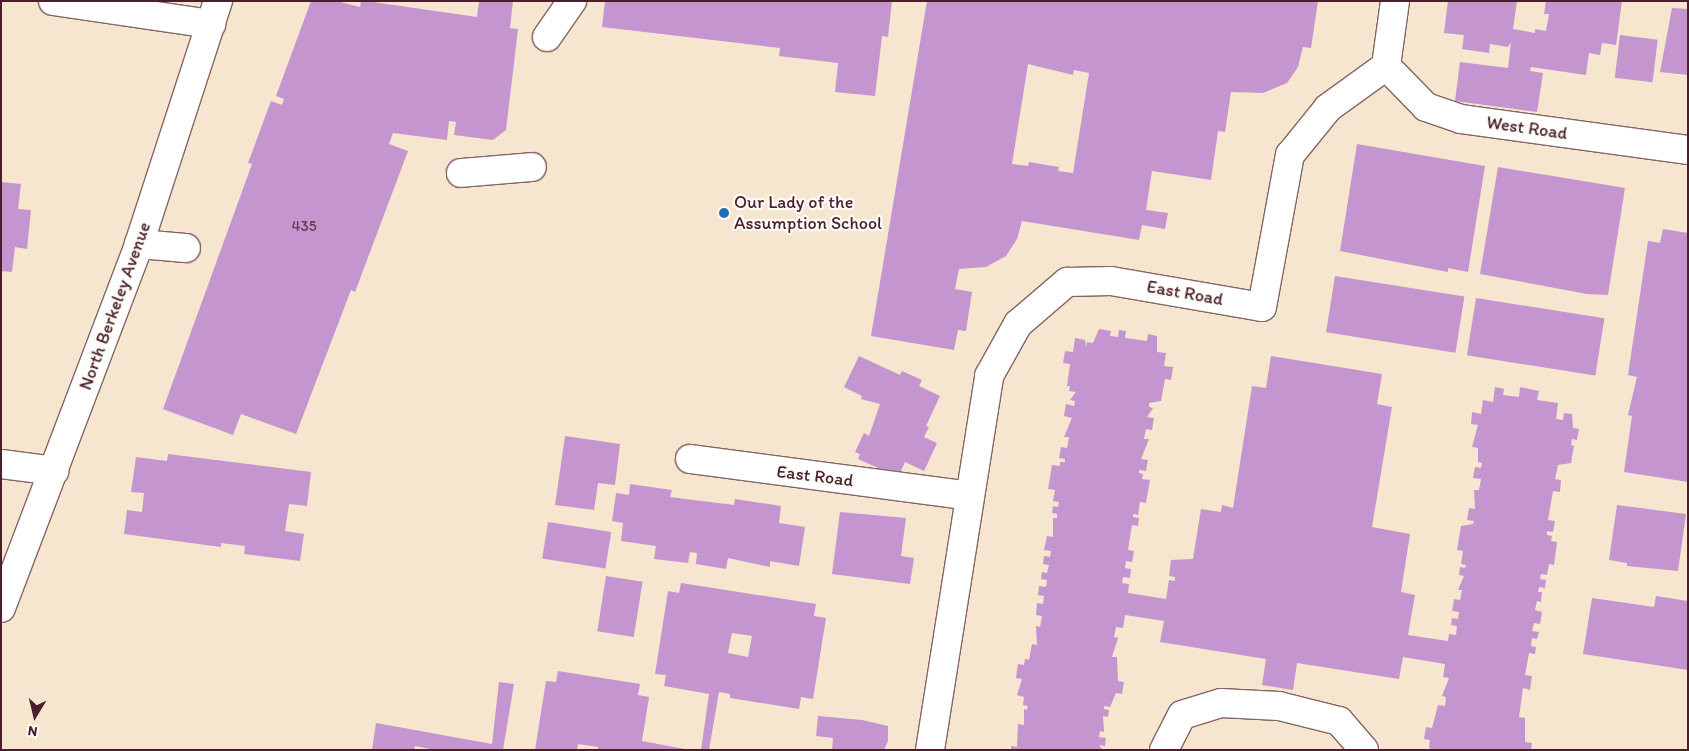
<!DOCTYPE html>
<html>
<head>
<meta charset="utf-8">
<style>
	body { margin:0 }
	#map { position:relative; width:1689px; height:751px; overflow:hidden; background:#f6e6cf; font-family:Itim,sans-serif }
	div>[style] { position:absolute }
	[style*='--x'] { left:calc(var(--x)*1px); top:calc(var(--y)*1px); width:calc(var(--w)*1px); rotate:calc(var(--a)*1deg) }
	.building>* { inset:0; background:#c495ce; transform-origin:0 0 }
	.roads { filter:drop-shadow(1px 0 #866564) drop-shadow(-1px 0 #866564) drop-shadow(0 1px #866564) drop-shadow(0 -1px #866564) }
	.minor>* { height:28px; margin:-14px; padding:0 14px; transform-origin:14px; border-radius:14px; background:#fff }
	.dots>* { width:14px; height:14px; translate:-50% -50%; box-sizing:border-box; border:2px solid #fdfcf7; border-radius:50% }
	span { translate:-50% -50%; white-space:nowrap; text-align:center; line-height:1.15; -webkit-text-stroke:4.5px #fdfcf7; paint-order:stroke }
	.number-label { font-size:15px; color:#683c54 }
	.number-label span { -webkit-text-stroke-width:0 }
	.street-label { font-size:18px; color:#4a1f2b }
	.poi-label { font-size:18px; color:#4a1f2b }
	.left { translate:0 -50%; text-align:left }
	.frame { position:absolute; inset:0; border:2px solid #4a1f2b; pointer-events:none }
	.north { position:absolute; left:10px; top:691px; width:50px; height:50px; -webkit-text-stroke:4px #fdfcf7; paint-order:stroke; rotate:189deg; font-size:14px; font-weight:700; line-height:20px; text-align:center; color:#4a1f2b }
	.north::after { content:''; display:block; margin:auto; width:18px; height:22px; background:#4a1f2b; clip-path:polygon(50% 0,100% 100%,50% 72%,0 100%) }
</style>
</head>
<body>
<div id="map">
	<div class="building">
		<i style="clip-path:polygon(311px 1px,337px 1px,360px 7px,361px 1px,366px 1px,477px 17px,479px 1px,513px 1px,510px 28px,518px 29px,506px 130px,493px 140px,454px 135px,456px 122px,449px 121px,447px 140px,393px 133px,389px 144px,408px 151px,355px 292px,351px 290px,296px 434px,241px 414px,233px 435px,163px 409px,252px 164px,248px 163px,271px 101px,282px 105px,284px 99px,276px 96px)"></i>
		<i style="clip-path:polygon(605px 1px,892px 1px,888px 37px,882px 36px,875px 96px,835px 92px,838px 63px,779px 56px,780px 48px,602px 27px)"></i>
		<i style="clip-path:polygon(evenodd,927px 1px,1318px 1px,1311px 48px,1303px 47px,1298px 67px,1287px 83px,1263px 93px,1231px 92px,1225px 132px,1218px 131px,1211px 180px,1152px 171px,1146px 210px,1168px 213px,1165px 229px,1142px 225px,1139px 240px,1022px 221px,1017px 239px,1006px 256px,986px 267px,959px 269px,955px 289px,972px 292px,966px 331px,958px 330px,954px 350px,871px 336px,927px 1px,1028px 64px,1073px 75px,1074px 70px,1089px 73px,1073px 173px,1058px 171px,1059px 167px,1029px 162px,1028px 166px,1012px 164px,1028px 64px)"></i>
		<i style="clip-path:polygon(1448px 1px,1517px 1px,1513px 29px,1535px 33px,1535px 29px,1546px 31px,1549px 14px,1544px 14px,1546px 1px,1622px 1px,1616px 45px,1602px 43px,1600px 55px,1589px 53px,1586px 75px,1531px 67px,1530px 71px,1543px 73px,1537px 112px,1455px 101px,1460px 62px,1508px 68px,1511px 42px,1508px 47px,1490px 44px,1489px 53px,1462px 49px,1464px 35px,1444px 33px)"></i>
		<i style="clip-path:polygon(1672px 8px,1688px 9px,1688px 75px,1660px 72px)"></i>
		<i style="left:1620px;top:35px;width:38px;height:43px;rotate:7deg"></i>
		<i style="clip-path:polygon(1357px 144px,1485px 166px,1468px 272px,1448px 268px,1448px 272px,1340px 251px)"></i>
		<i style="clip-path:polygon(1498px 167px,1625px 188px,1608px 295px,1587px 294px,1480px 274px)"></i>
		<i style="clip-path:polygon(1px 182px,21px 184px,18px 209px,31px 210px,27px 249px,15px 247px,12px 272px,1px 271px)"></i>
		<i style="clip-path:polygon(1663px 229px,1688px 233px,1688px 482px,1624px 472px,1632px 416px,1628px 415px,1637px 377px,1628px 375px,1648px 241px,1660px 243px)"></i>
		<i style="left:1335px;top:276px;width:131px;height:57px;rotate:9deg"></i>
		<i style="left:1476px;top:298px;width:130px;height:58px;rotate:9deg"></i>
		<i style="clip-path:polygon(1099px 329px,1111px 331px,1110px 336px,1118px 337px,1119px 330px,1126px 331px,1125px 338px,1147px 341px,1148px 334px,1157px 336px,1157px 352px,1166px 353px,1164px 366px,1173px 367px,1171px 380px,1165px 379px,1161px 401px,1149px 403px,1149px 407px,1153px 408px,1147px 417px,1154px 418px,1152px 430px,1146px 429px,1144px 439px,1149px 439px,1141px 459px,1148px 460px,1146px 471px,1139px 470px,1139px 473px,1143px 474px,1142px 479px,1150px 480px,1146px 503px,1140px 502px,1138px 515px,1133px 514px,1133px 517px,1139px 518px,1138px 526px,1132px 525px,1128px 550px,1134px 551px,1132px 562px,1126px 561px,1125px 568px,1131px 569px,1130px 578px,1123px 577px,1122px 583px,1129px 584px,1128px 593px,1166px 599px,1169px 580px,1175px 581px,1175px 577px,1169px 576px,1171px 560px,1193px 559px,1201px 509px,1221px 512px,1222px 505px,1233px 508px,1252px 386px,1266px 388px,1271px 356px,1382px 374px,1377px 404px,1392px 407px,1372px 527px,1410px 534px,1401px 592px,1415px 595px,1408px 635px,1448px 641px,1449px 634px,1456px 635px,1457px 626px,1451px 625px,1452px 618px,1458px 619px,1459px 612px,1452px 611px,1454px 599px,1460px 600px,1462px 590px,1458px 590px,1464px 576px,1459px 575px,1460px 567px,1465px 568px,1466px 565px,1461px 564px,1463px 551px,1457px 550px,1461px 526px,1473px 524px,1474px 521px,1467px 520px,1469px 508px,1475px 509px,1474px 490px,1479px 490px,1481px 479px,1473px 478px,1475px 467px,1481px 468px,1482px 463px,1478px 462px,1478px 448px,1472px 447px,1478px 425px,1471px 424px,1472px 412px,1481px 414px,1483px 400px,1493px 402px,1495px 387px,1504px 389px,1503px 395px,1519px 397px,1520px 387px,1539px 391px,1537px 400px,1558px 403px,1556px 419px,1563px 420px,1564px 413px,1572px 414px,1573px 428px,1579px 429px,1577px 440px,1572px 439px,1571px 445px,1574px 446px,1571px 463px,1558px 465px,1555px 479px,1561px 480px,1560px 492px,1553px 491px,1548px 520px,1555px 521px,1553px 532px,1547px 531px,1547px 535px,1552px 536px,1551px 541px,1557px 542px,1554px 565px,1549px 564px,1547px 575px,1541px 574px,1540px 579px,1546px 580px,1545px 588px,1539px 587px,1538px 592px,1542px 592px,1541px 602px,1537px 601px,1535px 610px,1542px 612px,1540px 624px,1534px 623px,1532px 631px,1539px 632px,1537px 639px,1532px 638px,1531px 646px,1536px 647px,1535px 654px,1529px 653px,1525px 675px,1532px 676px,1530px 690px,1523px 688px,1519px 717px,1525px 718px,1525px 742px,1532px 743px,1531px 750px,1432px 750px,1429px 747px,1430px 740px,1424px 739px,1426px 727px,1432px 728px,1438px 705px,1445px 706px,1446px 697px,1442px 696px,1449px 678px,1443px 677px,1445px 664px,1403px 657px,1399px 679px,1297px 663px,1293px 690px,1262px 685px,1266px 659px,1160px 642px,1164px 621px,1125px 615px,1123px 628px,1116px 627px,1114px 637px,1118px 638px,1112px 657px,1117px 657px,1118px 681px,1124px 682px,1122px 694px,1116px 693px,1110px 707px,1104px 706px,1104px 709px,1109px 710px,1108px 717px,1103px 716px,1104px 732px,1100px 731px,1099px 737px,1106px 738px,1105px 746px,1099px 745px,1103px 750px,1011px 750px,1011px 746px,1017px 747px,1018px 724px,1024px 725px,1024px 709px,1027px 710px,1028px 706px,1023px 705px,1024px 697px,1017px 695px,1022px 679px,1016px 678px,1018px 664px,1024px 665px,1025px 659px,1029px 660px,1032px 644px,1037px 645px,1036px 626px,1040px 627px,1042px 616px,1036px 615px,1037px 603px,1043px 604px,1044px 596px,1038px 595px,1039px 586px,1046px 587px,1047px 580px,1041px 579px,1042px 572px,1047px 573px,1049px 565px,1043px 564px,1044px 556px,1050px 557px,1051px 551px,1044px 550px,1047px 536px,1053px 537px,1053px 518px,1057px 518px,1057px 514px,1052px 513px,1053px 506px,1058px 507px,1059px 502px,1053px 501px,1055px 490px,1048px 489px,1052px 465px,1060px 466px,1060px 462px,1065px 462px,1065px 459px,1059px 458px,1061px 447px,1067px 448px,1069px 437px,1064px 437px,1072px 418px,1064px 416px,1066px 404px,1074px 406px,1075px 401px,1070px 400px,1076px 392px,1069px 391px,1070px 386px,1067px 386px,1070px 364px,1063px 363px,1065px 351px,1073px 352px,1075px 338px,1085px 340px,1086px 347px,1087px 342px,1093px 343px)"></i>
		<i style="clip-path:polygon(859px 356px,900px 375px,902px 371px,922px 380px,919px 386px,940px 396px,926px 426px,929px 427px,924px 437px,937px 443px,924px 471px,905px 462px,898px 477px,858px 459px,860px 454px,855px 452px,864px 433px,869px 436px,880px 404px,861px 399px,862px 396px,844px 387px)"></i>
		<i style="clip-path:polygon(565px 436px,620px 444px,615px 485px,598px 483px,594px 510px,555px 505px)"></i>
		<i style="clip-path:polygon(168px 454px,311px 472px,307px 506px,289px 504px,285px 531px,304px 534px,300px 561px,244px 554px,245px 546px,221px 543px,221px 547px,124px 534px,127px 510px,142px 512px,144px 493px,131px 492px,136px 457px,167px 461px)"></i>
		<i style="clip-path:polygon(630px 484px,672px 490px,670px 497px,734px 505px,735px 499px,781px 506px,779px 523px,805px 527px,799px 566px,770px 561px,770px 567px,728px 558px,726px 569px,696px 564px,697px 553px,690px 552px,688px 563px,654px 559px,656px 546px,621px 541px,623px 523px,612px 521px,616px 493px,629px 495px)"></i>
		<i style="clip-path:polygon(1617px 505px,1686px 514px,1678px 571px,1627px 566px,1627px 563px,1609px 560px)"></i>
		<i style="clip-path:polygon(840px 512px,906px 518px,901px 556px,914px 558px,910px 584px,832px 574px)"></i>
		<i style="left:548px;top:522px;width:64px;height:37px;rotate:9deg"></i>
		<i style="left:606px;top:576px;width:37px;height:56px;rotate:9deg"></i>
		<i style="clip-path:polygon(evenodd,681px 583px,816px 604px,814px 616px,826px 618px,813px 699px,801px 697px,799px 709px,730px 698px,730px 694px,719px 692px,709px 750px,701px 750px,709px 694px,664px 686px,666px 675px,655px 674px,668px 591px,679px 593px,681px 583px,732px 633px,752px 636px,748px 657px,728px 653px,732px 633px)"></i>
		<i style="clip-path:polygon(1656px 596px,1688px 601px,1688px 670px,1583px 654px,1592px 598px,1654px 607px)"></i>
		<i style="clip-path:polygon(558px 671px,640px 684px,638px 695px,649px 697px,642px 741px,690px 750px,598px 750px,598px 747px,578px 744px,577px 750px,535px 750px,546px 681px,556px 682px)"></i>
		<i style="clip-path:polygon(499px 682px,514px 684px,503px 750px,435px 750px,415px 746px,414px 750px,372px 750px,376px 723px,492px 744px)"></i>
		<i style="clip-path:polygon(818px 716px,862px 720px,888px 726px,888px 741px,884px 750px,832px 750px,833px 738px,816px 736px)"></i>
	</div>
	<div class="roads">
		<div class="minor">
			<i style="--x:53;--y:1;--w:160;--a:8.3"></i>
			<i style="--x:547;--y:37;--w:44;--a:-55.2"></i>
			<i style="--x:1386;--y:66;--w:57;--a:45.7"></i>
			<i style="--x:1426;--y:107;--w:37;--a:19"></i>
			<i style="--x:1461;--y:119;--w:229;--a:7.8"></i>
			<i style="--x:1386;--y:66;--w:66;--a:-82.1"></i>
			<i style="--x:461;--y:173;--w:71;--a:-4.8"></i>
			<i style="--x:139;--y:244;--w:47;--a:4.9"></i>
			<i style="--x:690;--y:459;--w:282;--a:7.5"></i>
			<i style="--x:1;--y:464;--w:54;--a:7.4"></i>
			<i style="--x:1;--y:608;--w:389;--a:-69.2"></i>
			<i style="--x:139;--y:244;--w:256;--a:-72"></i>
			<i style="--x:930;--y:750;--w:379;--a:-81"></i>
			<i style="--x:989;--y:376;--w:60;--a:-60.9"></i>
			<i style="--x:1018;--y:324;--w:65;--a:-40.6"></i>
			<i style="--x:1067;--y:282;--w:44;--a:-1.3"></i>
			<i style="--x:1111;--y:281;--w:153;--a:9.8"></i>
			<i style="--x:1262;--y:307;--w:155;--a:-79.6"></i>
			<i style="--x:1290;--y:155;--w:60;--a:-51"></i>
			<i style="--x:1328;--y:108;--w:72;--a:-35.9"></i>
			<i style="--x:1164;--y:750;--w:39;--a:-63"></i>
			<i style="--x:1182;--y:715;--w:41;--a:-17.1"></i>
			<i style="--x:1221;--y:703;--w:58;--a:3"></i>
			<i style="--x:1279;--y:706;--w:62;--a:14"></i>
			<i style="--x:1339;--y:721;--w:38;--a:49"></i>
		</div>
	</div>
	<div class="dots">
		<i style="left:724px;top:213px;background:#1f6fb2"></i>
	</div>
	<div class="number-label">
		<span style="left:304px;top:227px">435</span>
	</div>
	<div class="street-label">
		<span style="left:1527px;top:128px;rotate:8deg">West Road</span>
		<span style="left:1185px;top:293px;rotate:10deg">East Road</span>
		<span style="left:115px;top:306px;rotate:-70deg">North Berkeley Avenue</span>
		<span style="left:815px;top:476px;rotate:7deg">East Road</span>
	</div>
	<div class="poi-label">
		<span class="left" style="left:734px;top:213px">Our Lady of the<br>Assumption School</span>
	</div>
	<div class="frame"></div>
	<div class="north">N</div>
</div>
</body>
</html>
